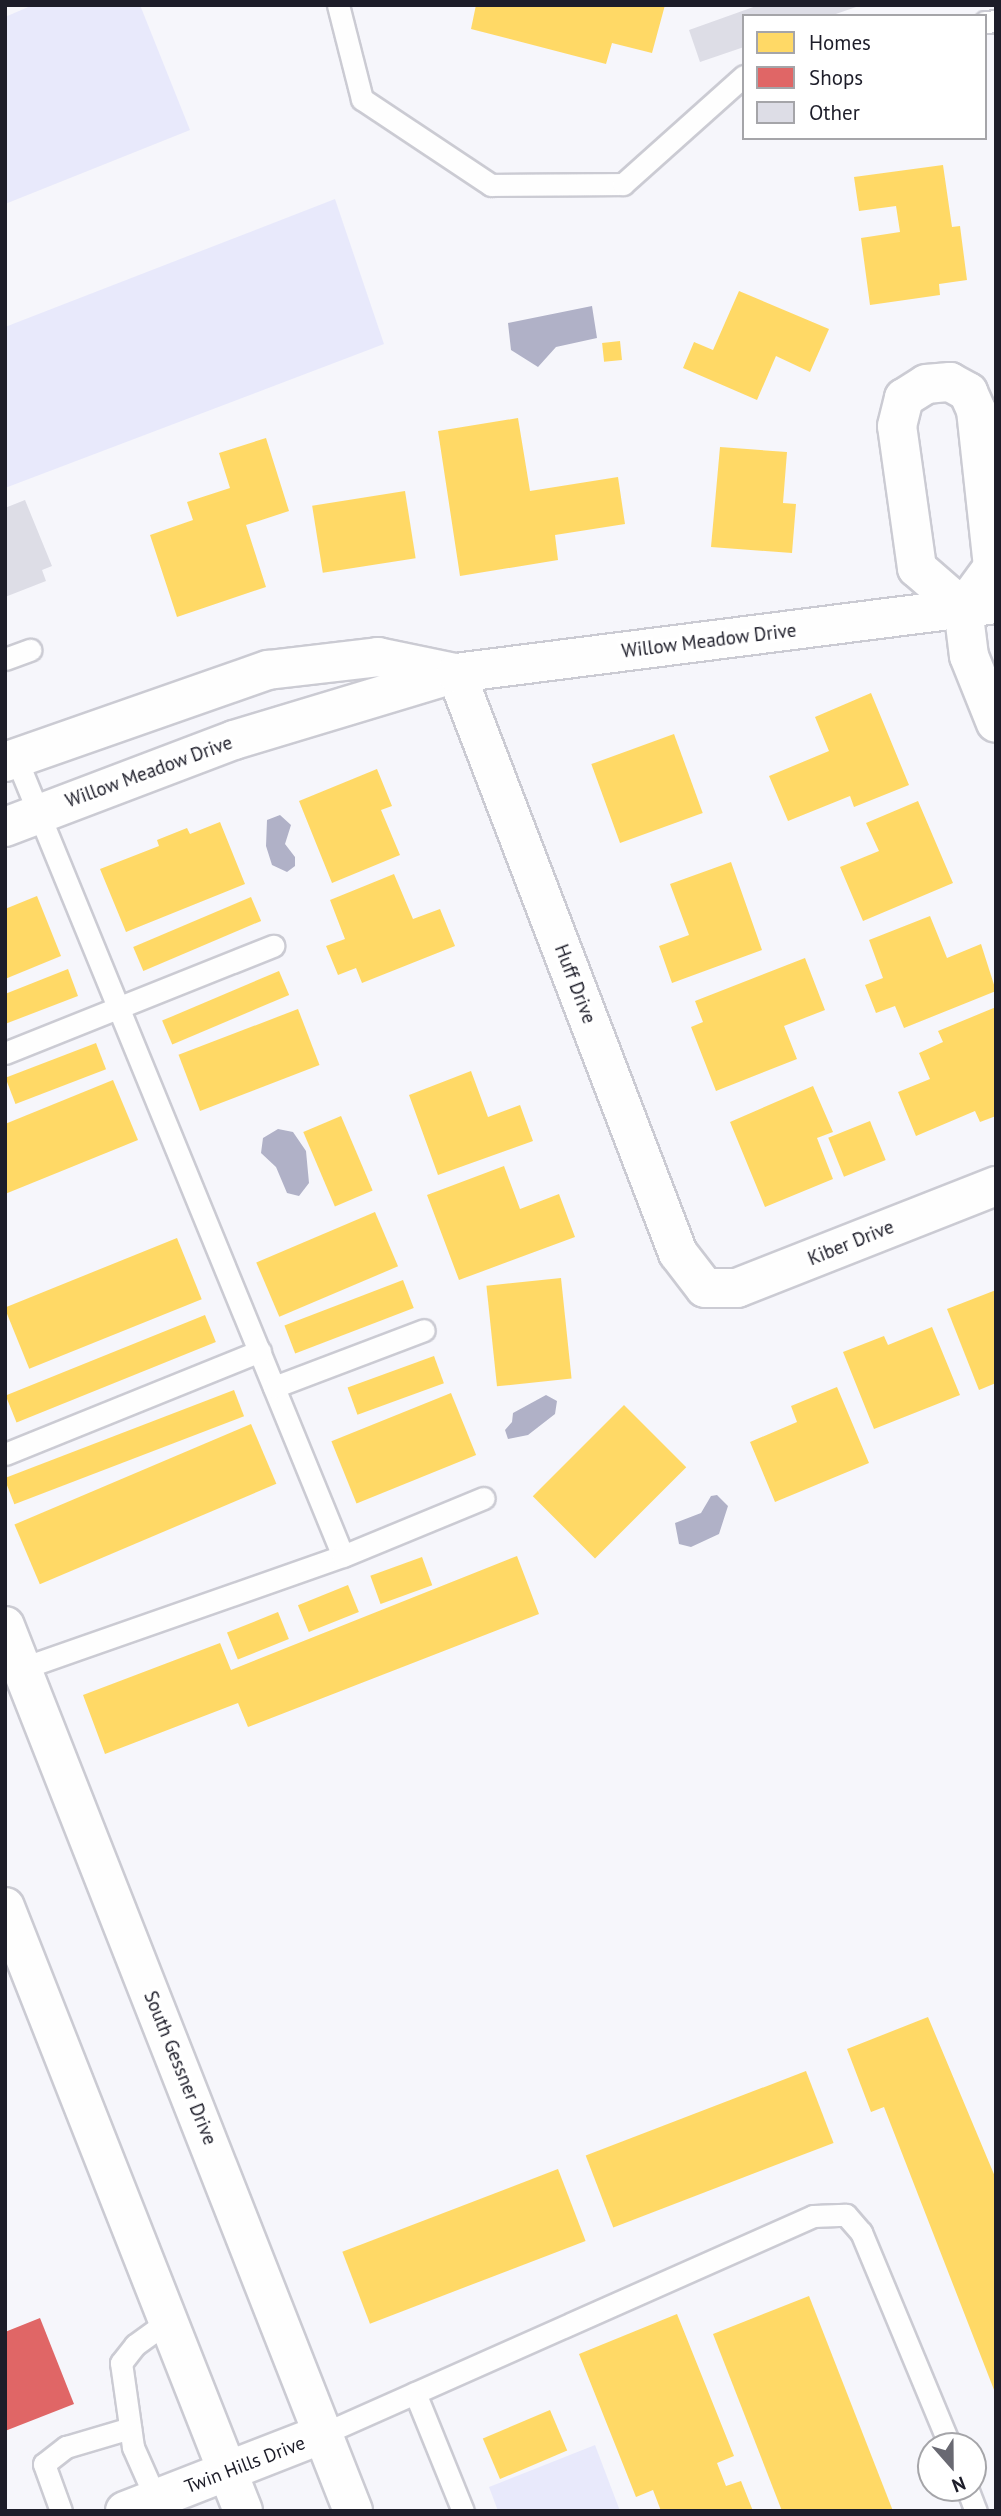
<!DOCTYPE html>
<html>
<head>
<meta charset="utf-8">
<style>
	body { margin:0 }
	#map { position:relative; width:1001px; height:2516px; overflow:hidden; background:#f6f6fb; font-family:"PT Sans",sans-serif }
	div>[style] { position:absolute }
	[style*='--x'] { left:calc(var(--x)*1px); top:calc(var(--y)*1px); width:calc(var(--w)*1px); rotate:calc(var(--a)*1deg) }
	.green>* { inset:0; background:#e8e9fb }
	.water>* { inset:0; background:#b0b1c7 }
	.homes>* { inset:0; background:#ffd966; transform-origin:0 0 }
	.shops>* { inset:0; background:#e06666 }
	.building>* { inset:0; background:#dddde6 }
	.roads { filter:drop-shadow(2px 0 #cbcbd3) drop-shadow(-2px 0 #cbcbd3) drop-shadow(0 2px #cbcbd3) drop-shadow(0 -2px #cbcbd3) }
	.service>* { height:21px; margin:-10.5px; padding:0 10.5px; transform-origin:10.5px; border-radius:10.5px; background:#fefefe }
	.minor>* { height:38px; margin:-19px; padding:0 19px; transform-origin:19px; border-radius:19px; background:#fefefe }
	.tertiary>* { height:38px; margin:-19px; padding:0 19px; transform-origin:19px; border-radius:19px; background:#fefefe }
	.secondary>* { height:38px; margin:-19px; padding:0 19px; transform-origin:19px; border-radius:19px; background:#fefefe }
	span { translate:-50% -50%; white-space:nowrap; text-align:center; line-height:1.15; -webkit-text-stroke:7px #fff; paint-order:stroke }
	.street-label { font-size:19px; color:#1d1d29 }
	.frame { position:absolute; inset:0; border:7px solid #1d1d29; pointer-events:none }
	.legend { position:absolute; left:742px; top:14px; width:245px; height:126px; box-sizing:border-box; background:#fff; border:2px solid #a5a5a9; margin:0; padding:9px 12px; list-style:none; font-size:21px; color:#1d1d29 }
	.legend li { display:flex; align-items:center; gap:14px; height:35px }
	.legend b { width:35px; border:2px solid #a5a5a9 }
	.north { position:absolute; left:917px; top:2432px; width:70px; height:70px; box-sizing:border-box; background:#fff; border:2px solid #a5a5a9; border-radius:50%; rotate:159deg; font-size:19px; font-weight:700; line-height:28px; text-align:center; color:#1d1d29 }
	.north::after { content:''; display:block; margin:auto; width:24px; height:32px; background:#696972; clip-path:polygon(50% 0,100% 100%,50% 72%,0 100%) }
</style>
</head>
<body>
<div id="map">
	<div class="green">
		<i style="clip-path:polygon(33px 5px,140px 5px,190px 130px,5px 204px,5px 17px)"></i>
		<i style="clip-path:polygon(335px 199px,384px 344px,5px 488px,5px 327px)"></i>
		<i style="clip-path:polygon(595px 2445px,620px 2511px,498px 2511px,489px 2487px)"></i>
	</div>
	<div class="water">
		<i style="clip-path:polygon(592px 306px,597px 338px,556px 347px,538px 367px,511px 350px,508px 323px)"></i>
		<i style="clip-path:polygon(280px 815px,291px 825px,285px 844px,295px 857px,295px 866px,287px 872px,272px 865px,266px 846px,267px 820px)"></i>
		<i style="clip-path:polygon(278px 1129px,293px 1132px,306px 1151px,309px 1183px,299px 1196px,287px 1193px,276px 1167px,261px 1153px,263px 1138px)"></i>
		<i style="clip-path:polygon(546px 1395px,557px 1401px,555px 1414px,528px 1435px,508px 1439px,505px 1430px,512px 1422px,513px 1413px)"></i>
		<i style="clip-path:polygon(717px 1495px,728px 1506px,719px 1534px,691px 1547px,679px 1544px,675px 1523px,701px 1513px,711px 1496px)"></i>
	</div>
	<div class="homes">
		<i style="clip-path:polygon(476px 5px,665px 5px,652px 53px,612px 43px,606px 64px,471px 29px)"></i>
		<i style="clip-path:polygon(943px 165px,952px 227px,960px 226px,967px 280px,939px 284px,940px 295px,870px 305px,861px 238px,900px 232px,896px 206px,859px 211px,854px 177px)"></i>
		<i style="clip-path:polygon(739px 291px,829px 329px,810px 372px,776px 356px,757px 400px,683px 368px,694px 342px,713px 350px)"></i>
		<i style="left:620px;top:341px;width:19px;height:18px;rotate:84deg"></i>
		<i style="clip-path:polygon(518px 418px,530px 491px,618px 477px,625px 524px,555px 535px,558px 560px,460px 576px,438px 431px)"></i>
		<i style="clip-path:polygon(266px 438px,289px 511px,246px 525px,266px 587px,177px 617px,150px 535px,193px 520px,187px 502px,230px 488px,219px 453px)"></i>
		<i style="clip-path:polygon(720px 447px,787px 452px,783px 503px,796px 504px,792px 553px,711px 547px)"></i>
		<i style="left:405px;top:491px;width:68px;height:94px;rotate:81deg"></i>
		<i style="clip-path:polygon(871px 693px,909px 785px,854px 807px,850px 796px,788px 821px,769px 776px,829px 751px,815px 717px)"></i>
		<i style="left:674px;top:734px;width:84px;height:88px;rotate:70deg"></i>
		<i style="clip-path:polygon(377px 769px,392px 806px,381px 810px,400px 855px,332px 883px,299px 801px)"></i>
		<i style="clip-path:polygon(918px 801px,953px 883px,863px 921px,840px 867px,879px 851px,866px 823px)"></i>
		<i style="clip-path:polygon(220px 822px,245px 884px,126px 932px,100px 869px,159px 846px,157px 840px,187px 828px,190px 834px)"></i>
		<i style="clip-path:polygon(731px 862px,762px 950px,672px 983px,659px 946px,689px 935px,670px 884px)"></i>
		<i style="clip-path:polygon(394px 874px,413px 919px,440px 909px,455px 946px,362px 983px,356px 968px,338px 975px,326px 946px,345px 939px,330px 900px)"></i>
		<i style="clip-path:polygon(37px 896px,61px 956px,5px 979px,5px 909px)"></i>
		<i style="left:251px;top:897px;width:26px;height:128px;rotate:67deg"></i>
		<i style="clip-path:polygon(930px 916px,947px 958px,981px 944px,996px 991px,904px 1028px,895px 1006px,876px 1013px,865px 985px,883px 978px,869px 940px)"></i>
		<i style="clip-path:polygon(805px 958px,825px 1010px,784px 1026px,797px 1059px,716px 1091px,691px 1027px,703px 1022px,695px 1001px)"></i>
		<i style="clip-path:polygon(68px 969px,78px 996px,5px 1024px,5px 994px)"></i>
		<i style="left:279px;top:971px;width:26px;height:127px;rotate:67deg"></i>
		<i style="clip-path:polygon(996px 1007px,996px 1116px,980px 1122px,975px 1111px,916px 1136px,898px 1092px,930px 1079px,919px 1053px,943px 1042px,938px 1031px)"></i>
		<i style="left:298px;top:1009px;width:60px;height:128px;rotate:69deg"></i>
		<i style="left:96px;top:1043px;width:28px;height:97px;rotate:69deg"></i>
		<i style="clip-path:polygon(471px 1071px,488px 1117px,520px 1105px,533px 1141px,438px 1175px,409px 1095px)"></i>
		<i style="clip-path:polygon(113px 1080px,138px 1140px,5px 1194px,5px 1124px)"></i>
		<i style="clip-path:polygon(813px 1086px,833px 1132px,817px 1138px,833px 1179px,765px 1207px,730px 1122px)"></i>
		<i style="left:341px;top:1116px;width:81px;height:41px;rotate:67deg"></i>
		<i style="left:870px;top:1121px;width:42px;height:45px;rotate:68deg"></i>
		<i style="clip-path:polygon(504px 1166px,520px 1209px,559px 1194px,575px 1237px,459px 1280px,427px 1195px)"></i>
		<i style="left:375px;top:1212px;width:59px;height:129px;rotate:67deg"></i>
		<i style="left:177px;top:1238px;width:66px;height:186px;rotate:68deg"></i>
		<i style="left:561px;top:1278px;width:101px;height:75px;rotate:84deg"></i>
		<i style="left:403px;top:1280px;width:30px;height:127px;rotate:69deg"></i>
		<i style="clip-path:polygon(996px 1290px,996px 1383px,979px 1390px,947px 1309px)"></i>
		<i style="left:205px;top:1315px;width:29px;height:215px;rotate:68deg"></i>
		<i style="clip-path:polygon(932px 1327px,960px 1395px,874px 1429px,843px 1352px,884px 1336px,888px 1345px)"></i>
		<i style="left:434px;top:1356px;width:29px;height:92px;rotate:70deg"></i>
		<i style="clip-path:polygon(837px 1387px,869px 1463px,775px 1502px,750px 1442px,797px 1422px,791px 1406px)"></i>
		<i style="left:234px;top:1390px;width:28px;height:246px;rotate:69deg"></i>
		<i style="left:451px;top:1393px;width:67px;height:129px;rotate:68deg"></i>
		<i style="left:624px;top:1405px;width:88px;height:129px;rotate:45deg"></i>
		<i style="left:251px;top:1424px;width:65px;height:257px;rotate:67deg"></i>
		<i style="clip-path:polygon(517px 1556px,539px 1614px,248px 1727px,238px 1703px,105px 1754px,83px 1695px,220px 1643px,231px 1670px)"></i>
		<i style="left:422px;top:1557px;width:30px;height:55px;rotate:70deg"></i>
		<i style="left:348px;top:1585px;width:29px;height:54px;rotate:68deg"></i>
		<i style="left:278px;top:1612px;width:29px;height:55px;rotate:68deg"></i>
		<i style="clip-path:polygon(928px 2017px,996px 2179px,996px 2395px,884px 2107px,871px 2112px,847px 2049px)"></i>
		<i style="left:806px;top:2071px;width:77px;height:236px;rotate:69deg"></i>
		<i style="left:558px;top:2169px;width:77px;height:231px;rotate:69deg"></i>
		<i style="clip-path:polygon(809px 2296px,893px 2511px,782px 2511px,713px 2334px)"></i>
		<i style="clip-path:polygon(677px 2314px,734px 2456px,717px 2463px,726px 2486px,741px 2481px,753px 2511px,661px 2511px,653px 2490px,636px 2497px,579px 2354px)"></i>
		<i style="left:550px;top:2410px;width:44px;height:73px;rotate:67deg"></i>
	</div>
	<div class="shops">
		<i style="clip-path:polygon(40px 2318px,74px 2404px,5px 2431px,5px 2332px)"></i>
	</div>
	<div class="building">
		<i style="clip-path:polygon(759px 5px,859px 5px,859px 6px,830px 16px,744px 16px,744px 47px,700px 62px,689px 30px)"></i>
		<i style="clip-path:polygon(25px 500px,52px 566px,42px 570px,46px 581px,5px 597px,5px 508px)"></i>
	</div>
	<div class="roads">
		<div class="service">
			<i style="--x:338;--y:5;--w:97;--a:75.7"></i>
			<i style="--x:362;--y:99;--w:155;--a:33.7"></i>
			<i style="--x:491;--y:185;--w:132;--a:-0.4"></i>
			<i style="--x:623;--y:184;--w:162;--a:-41.8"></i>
			<i style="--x:985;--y:22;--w:11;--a:-5"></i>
			<i style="--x:5;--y:659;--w:27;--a:-20"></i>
			<i style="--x:16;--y:758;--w:862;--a:67.72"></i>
			<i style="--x:5;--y:1053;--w:289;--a:-21.8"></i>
			<i style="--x:274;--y:1387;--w:160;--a:-20.8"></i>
			<i style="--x:5;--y:1454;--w:275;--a:-22"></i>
			<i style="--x:23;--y:1668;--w:339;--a:-19.3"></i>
			<i style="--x:343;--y:1556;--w:152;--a:-22.4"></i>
			<i style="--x:415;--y:2393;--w:127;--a:67.9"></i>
			<i style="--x:325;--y:2433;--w:534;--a:-23.97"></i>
			<i style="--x:813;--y:2216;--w:33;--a:-2"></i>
			<i style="--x:846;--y:2215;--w:23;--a:49"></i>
			<i style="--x:861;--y:2232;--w:232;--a:67.4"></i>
			<i style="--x:967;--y:2488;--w:25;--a:69"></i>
			<i style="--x:156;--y:2499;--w:57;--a:-113.9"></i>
			<i style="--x:133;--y:2447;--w:85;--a:-98.1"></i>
			<i style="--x:121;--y:2363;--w:23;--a:-52"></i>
			<i style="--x:135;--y:2345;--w:41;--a:-36"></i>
			<i style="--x:61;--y:2511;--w:50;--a:-109.9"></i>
			<i style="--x:44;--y:2464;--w:28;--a:-38"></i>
			<i style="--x:66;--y:2447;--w:67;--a:-16.5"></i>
		</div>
		<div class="minor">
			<i style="--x:950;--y:382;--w:21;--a:29"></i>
			<i style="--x:968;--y:392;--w:20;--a:66"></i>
			<i style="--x:976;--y:410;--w:158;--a:83.8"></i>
			<i style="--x:993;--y:567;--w:51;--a:126.2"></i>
			<i style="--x:963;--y:608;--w:61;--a:-139"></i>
			<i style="--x:917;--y:568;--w:143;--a:-98"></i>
			<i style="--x:897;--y:426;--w:29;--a:-76"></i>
			<i style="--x:904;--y:398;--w:26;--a:-32"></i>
			<i style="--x:926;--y:384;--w:24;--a:-5"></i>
			<i style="--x:963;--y:608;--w:48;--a:82.9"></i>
			<i style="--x:969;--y:656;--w:72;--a:68.1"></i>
			<i style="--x:456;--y:673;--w:621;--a:69.06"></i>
			<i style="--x:678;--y:1253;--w:44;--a:52.4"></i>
			<i style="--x:705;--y:1288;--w:32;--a:0"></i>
			<i style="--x:737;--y:1288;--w:278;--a:-21.5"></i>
			<i style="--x:125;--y:2511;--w:215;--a:-21.3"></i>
		</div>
		<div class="tertiary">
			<i style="--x:5;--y:762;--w:279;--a:-19.3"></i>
			<i style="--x:268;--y:670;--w:111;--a:-6.7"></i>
			<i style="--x:378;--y:657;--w:74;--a:11.8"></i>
			<i style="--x:5;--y:827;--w:245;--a:-20.8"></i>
			<i style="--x:234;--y:740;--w:232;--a:-16.8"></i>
			<i style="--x:456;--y:673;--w:544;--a:-7.28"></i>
		</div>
		<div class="secondary">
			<i style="--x:5;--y:1626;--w:951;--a:68.53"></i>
			<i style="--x:5;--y:1907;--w:649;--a:68.49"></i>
		</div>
	</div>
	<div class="street-label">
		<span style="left:709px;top:641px;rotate:-7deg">Willow Meadow Drive</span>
		<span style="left:149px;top:772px;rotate:-20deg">Willow Meadow Drive</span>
		<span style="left:575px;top:984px;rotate:69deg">Huff Drive</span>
		<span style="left:851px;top:1243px;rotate:-22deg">Kiber Drive</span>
		<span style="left:180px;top:2068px;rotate:68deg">South Gessner Drive</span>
		<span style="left:245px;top:2465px;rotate:-21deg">Twin Hills Drive</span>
	</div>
	<div class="frame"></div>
	<ul class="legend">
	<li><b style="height:19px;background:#ffd966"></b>Homes</li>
	<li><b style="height:19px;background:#e06666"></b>Shops</li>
	<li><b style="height:19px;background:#dddde6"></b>Other</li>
	</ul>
	<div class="north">N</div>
</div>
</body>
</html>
